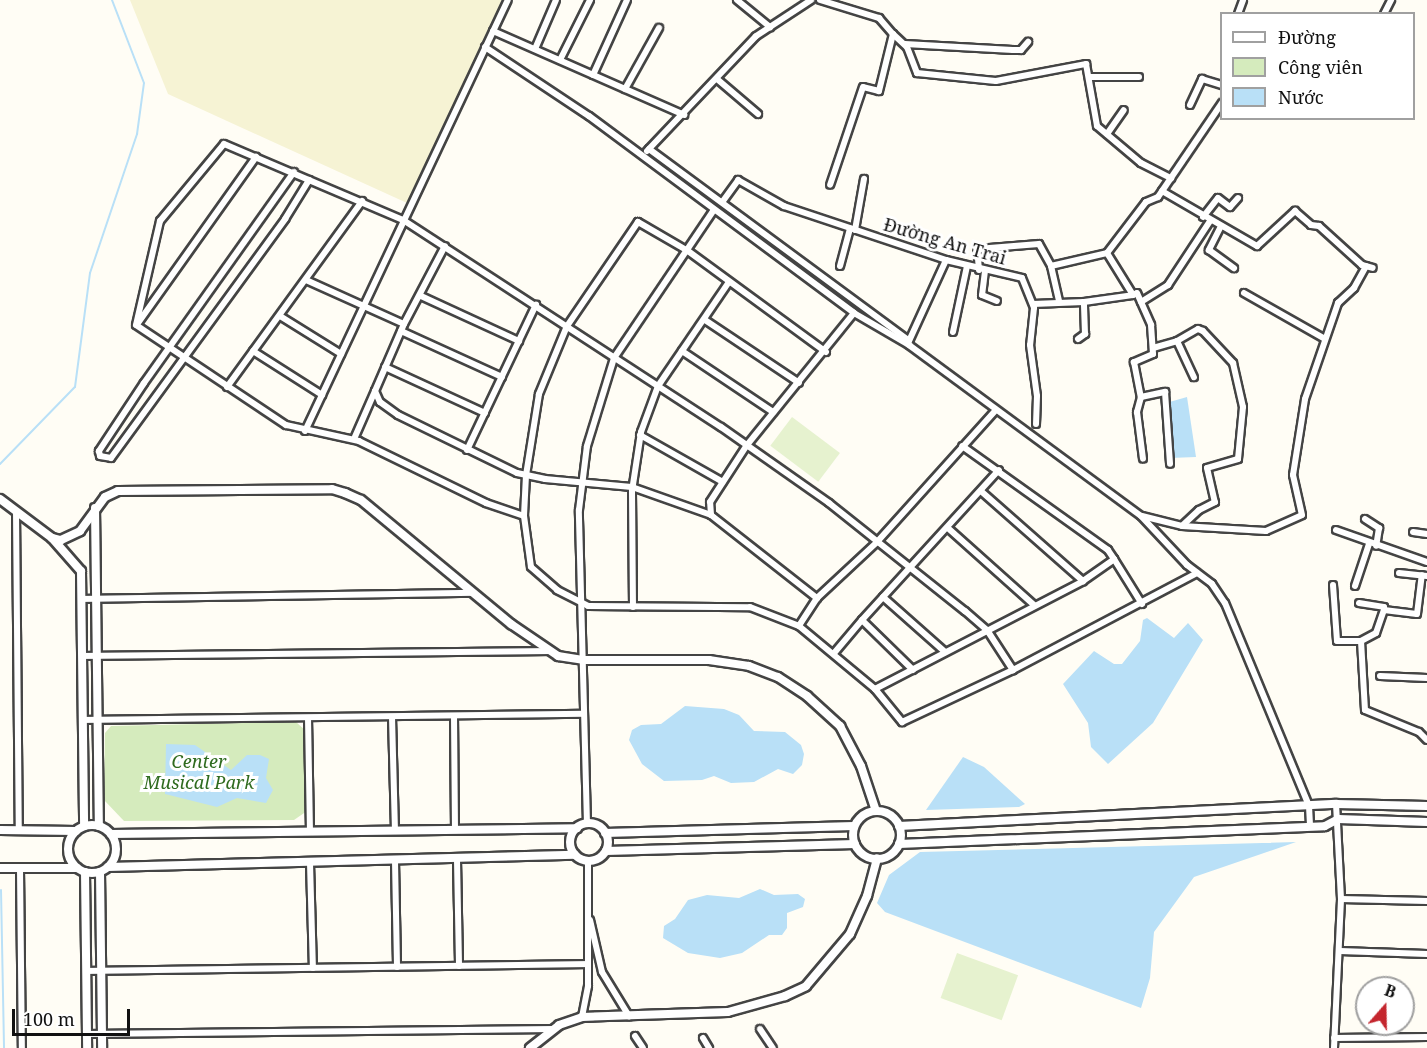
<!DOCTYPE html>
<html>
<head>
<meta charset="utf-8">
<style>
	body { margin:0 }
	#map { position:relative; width:1427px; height:1048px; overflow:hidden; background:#fffdf5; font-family:"Noto Serif",serif }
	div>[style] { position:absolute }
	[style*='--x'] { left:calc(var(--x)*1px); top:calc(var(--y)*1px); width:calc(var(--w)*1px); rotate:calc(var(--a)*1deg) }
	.farmland>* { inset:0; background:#f6f3d4 }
	.green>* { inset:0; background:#d5ebbd }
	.pitch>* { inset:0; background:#e6f2cf; transform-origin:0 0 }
	.water>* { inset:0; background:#b9e0f7 }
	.stream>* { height:2px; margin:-1px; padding:0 1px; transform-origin:1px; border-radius:1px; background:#b9e0f7 }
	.roads { filter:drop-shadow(2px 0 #444) drop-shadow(-2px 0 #444) drop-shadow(0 2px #444) drop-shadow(0 -2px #444) }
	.minor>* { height:6px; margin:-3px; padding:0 3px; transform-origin:3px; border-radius:3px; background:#fff }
	.tertiary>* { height:8px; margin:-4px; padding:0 4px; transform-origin:4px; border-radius:4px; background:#fff }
	.tertiary>.ring { margin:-4px; padding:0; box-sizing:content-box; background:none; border:8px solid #fff; border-radius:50% }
	span { translate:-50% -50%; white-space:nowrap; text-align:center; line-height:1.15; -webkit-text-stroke:6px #fff; paint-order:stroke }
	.street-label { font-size:18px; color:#111 }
	.park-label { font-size:18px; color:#2f6b1f; font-style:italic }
	.legend { position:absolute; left:1220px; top:12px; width:195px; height:108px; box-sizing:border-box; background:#fff; border:2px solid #a0a0a0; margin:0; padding:8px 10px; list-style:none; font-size:18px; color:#111 }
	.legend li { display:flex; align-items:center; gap:12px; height:30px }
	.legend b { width:30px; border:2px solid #a0a0a0 }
	.north { position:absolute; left:1355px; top:976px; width:60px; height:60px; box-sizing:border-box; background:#fff; border:2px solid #a0a0a0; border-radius:50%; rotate:20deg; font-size:16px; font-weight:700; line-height:24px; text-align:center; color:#111 }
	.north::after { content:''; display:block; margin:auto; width:21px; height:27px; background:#c4262e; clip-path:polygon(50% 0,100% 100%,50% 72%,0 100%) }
	.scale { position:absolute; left:12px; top:1009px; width:118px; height:27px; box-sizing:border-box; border:3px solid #111; border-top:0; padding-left:8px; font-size:18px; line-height:21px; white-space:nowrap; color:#111; -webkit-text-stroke:4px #fff; paint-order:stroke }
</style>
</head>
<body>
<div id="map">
	<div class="farmland">
		<i style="clip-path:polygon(130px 0,502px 0,407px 203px,168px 94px)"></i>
	</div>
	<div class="green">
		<i style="clip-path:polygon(296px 722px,306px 731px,307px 811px,294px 820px,124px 821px,104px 800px,105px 733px,111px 726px)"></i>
	</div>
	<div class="pitch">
		<i style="left:792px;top:417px;width:60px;height:36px;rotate:37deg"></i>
		<i style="left:957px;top:953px;width:65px;height:48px;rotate:20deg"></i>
	</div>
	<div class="water">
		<i style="clip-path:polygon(1187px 397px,1196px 457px,1170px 458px,1166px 403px)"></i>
		<i style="clip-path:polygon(1147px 618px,1174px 638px,1188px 623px,1203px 640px,1153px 723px,1108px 764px,1091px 747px,1088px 723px,1063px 684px,1094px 651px,1114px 664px,1122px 664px,1140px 641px,1143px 620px)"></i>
		<i style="clip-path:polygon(685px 706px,724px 709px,739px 715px,754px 731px,785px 732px,801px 745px,804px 754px,802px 765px,793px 774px,778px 769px,754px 782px,731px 783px,714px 776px,702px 780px,664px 781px,642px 764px,629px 740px,632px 730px,641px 725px,661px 724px)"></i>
		<i style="clip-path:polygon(166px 744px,195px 745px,231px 770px,247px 755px,260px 755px,269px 759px,266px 778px,273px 790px,266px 803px,237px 798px,217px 807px,165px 794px)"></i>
		<i style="clip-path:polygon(963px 757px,984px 767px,1025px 804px,1019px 807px,926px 810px)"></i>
		<i style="clip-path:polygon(1296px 842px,1194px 877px,1154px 932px,1150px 978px,1141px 1008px,885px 912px,877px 903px,889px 875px,920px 852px)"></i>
		<i style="clip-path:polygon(760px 889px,774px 895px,798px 894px,805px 899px,803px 907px,787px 913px,787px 928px,782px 935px,769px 935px,742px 953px,720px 958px,688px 953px,663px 938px,664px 926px,675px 919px,688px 900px,707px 895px,739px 898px)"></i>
	</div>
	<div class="stream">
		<i style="--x:0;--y:464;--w:107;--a:-45.8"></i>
		<i style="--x:75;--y:387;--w:115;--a:-82.5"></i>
		<i style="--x:90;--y:273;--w:147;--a:-71.3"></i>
		<i style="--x:137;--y:134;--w:51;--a:-82.2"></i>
		<i style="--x:144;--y:83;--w:89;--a:-111.1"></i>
		<i style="--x:1;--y:890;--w:158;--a:88.9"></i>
	</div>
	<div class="roads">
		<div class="minor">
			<i style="--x:737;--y:0;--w:43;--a:39.3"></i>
			<i style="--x:820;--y:0;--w:62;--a:17"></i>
			<i style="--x:879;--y:18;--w:21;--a:49"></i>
			<i style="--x:893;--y:34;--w:59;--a:103.8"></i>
			<i style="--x:879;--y:91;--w:16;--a:-166"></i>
			<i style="--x:863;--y:87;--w:103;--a:108.6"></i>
			<i style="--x:1238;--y:14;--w:15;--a:-70"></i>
			<i style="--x:1384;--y:14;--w:16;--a:-63"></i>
			<i style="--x:493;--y:31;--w:209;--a:23.7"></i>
			<i style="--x:893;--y:34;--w:19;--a:43"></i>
			<i style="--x:907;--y:47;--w:28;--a:69"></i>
			<i style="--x:917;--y:73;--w:79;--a:5.8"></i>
			<i style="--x:996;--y:81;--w:92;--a:-10.7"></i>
			<i style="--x:1086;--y:64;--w:63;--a:79.9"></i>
			<i style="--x:1097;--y:126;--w:57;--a:40.1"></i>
			<i style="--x:1141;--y:163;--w:34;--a:27"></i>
			<i style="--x:905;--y:44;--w:108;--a:3.2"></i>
			<i style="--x:1013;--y:50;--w:8;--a:0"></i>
			<i style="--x:1021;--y:50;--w:11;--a:-49"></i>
			<i style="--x:485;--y:47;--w:125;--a:33.6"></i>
			<i style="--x:589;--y:116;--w:330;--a:36.6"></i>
			<i style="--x:854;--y:313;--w:64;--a:30.2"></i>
			<i style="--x:909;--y:345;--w:288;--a:36.4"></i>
			<i style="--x:1141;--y:516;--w:67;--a:46.8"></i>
			<i style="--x:1187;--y:565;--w:31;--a:37"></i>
			<i style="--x:1212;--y:584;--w:23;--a:56"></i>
			<i style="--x:1225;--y:603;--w:220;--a:67.5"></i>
			<i style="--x:1309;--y:806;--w:20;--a:87"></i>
			<i style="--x:535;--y:49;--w:53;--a:-66.8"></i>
			<i style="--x:560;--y:60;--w:67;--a:-63.4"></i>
			<i style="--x:593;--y:75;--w:82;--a:-65.6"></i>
			<i style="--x:1089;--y:77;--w:50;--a:0"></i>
			<i style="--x:717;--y:79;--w:54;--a:40.5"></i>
			<i style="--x:625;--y:89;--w:70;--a:-60.9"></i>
			<i style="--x:1190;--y:105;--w:29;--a:-65"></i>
			<i style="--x:1202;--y:79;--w:21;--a:17"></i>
			<i style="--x:1107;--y:134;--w:29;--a:-55"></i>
			<i style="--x:649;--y:149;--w:323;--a:36.4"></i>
			<i style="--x:909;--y:341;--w:89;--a:-65.4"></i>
			<i style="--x:647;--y:151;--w:158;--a:-46.5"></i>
			<i style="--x:756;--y:36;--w:66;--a:-33.2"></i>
			<i style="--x:294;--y:172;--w:259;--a:125.4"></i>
			<i style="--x:144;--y:383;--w:82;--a:123.5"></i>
			<i style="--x:99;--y:451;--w:5;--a:79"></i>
			<i style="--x:100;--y:456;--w:11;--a:10"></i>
			<i style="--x:111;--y:458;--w:296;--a:-53.9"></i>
			<i style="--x:285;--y:219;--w:46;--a:-58.4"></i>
			<i style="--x:1162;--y:191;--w:110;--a:30.1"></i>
			<i style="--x:1257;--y:246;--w:52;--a:-42.6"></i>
			<i style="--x:1295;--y:211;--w:21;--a:41"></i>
			<i style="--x:1311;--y:225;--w:8;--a:7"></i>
			<i style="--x:1319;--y:226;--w:58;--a:42.2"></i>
			<i style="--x:1362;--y:265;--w:11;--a:15"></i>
			<i style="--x:723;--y:201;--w:26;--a:-54"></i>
			<i style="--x:738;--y:180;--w:53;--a:29.5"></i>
			<i style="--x:784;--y:206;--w:171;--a:18.4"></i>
			<i style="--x:946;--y:260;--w:78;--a:13.3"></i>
			<i style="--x:1022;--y:278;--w:32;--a:68"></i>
			<i style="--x:1034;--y:308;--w:37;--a:96"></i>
			<i style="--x:1030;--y:345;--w:51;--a:82.2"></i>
			<i style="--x:1037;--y:396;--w:28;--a:92"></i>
			<i style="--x:1203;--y:217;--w:24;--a:-52"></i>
			<i style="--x:1218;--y:198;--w:15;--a:37"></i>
			<i style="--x:1230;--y:207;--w:12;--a:-48"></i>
			<i style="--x:1220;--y:228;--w:25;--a:117"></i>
			<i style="--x:1209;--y:250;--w:31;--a:36"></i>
			<i style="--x:855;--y:230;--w:52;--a:-80"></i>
			<i style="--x:1107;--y:253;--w:49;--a:58.2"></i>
			<i style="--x:1133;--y:295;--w:4;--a:-27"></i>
			<i style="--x:1137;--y:293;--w:35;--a:66"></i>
			<i style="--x:1151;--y:325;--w:29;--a:86"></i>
			<i style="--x:1153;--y:354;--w:21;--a:157"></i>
			<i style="--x:1134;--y:362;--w:36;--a:79"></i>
			<i style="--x:1141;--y:397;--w:16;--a:105"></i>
			<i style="--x:1137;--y:412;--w:47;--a:82.7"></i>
			<i style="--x:840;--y:266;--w:39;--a:-75"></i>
			<i style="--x:1051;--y:266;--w:57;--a:-13.1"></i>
			<i style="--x:1107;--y:253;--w:64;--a:-52.6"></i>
			<i style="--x:1146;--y:202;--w:13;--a:-23"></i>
			<i style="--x:1158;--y:197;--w:114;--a:-55.8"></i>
			<i style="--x:979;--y:270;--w:21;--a:-95"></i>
			<i style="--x:977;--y:249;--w:62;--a:-4.6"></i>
			<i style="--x:1039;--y:244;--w:25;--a:61"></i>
			<i style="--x:1051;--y:266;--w:37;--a:77"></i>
			<i style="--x:985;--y:271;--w:24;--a:97"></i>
			<i style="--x:982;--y:295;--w:16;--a:22"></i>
			<i style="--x:306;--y:280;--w:107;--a:24.2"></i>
			<i style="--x:404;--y:324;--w:88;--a:-62.3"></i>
			<i style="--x:1244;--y:293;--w:93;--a:29.6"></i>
			<i style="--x:421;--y:296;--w:108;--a:24.7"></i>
			<i style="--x:1141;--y:302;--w:32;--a:-32"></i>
			<i style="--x:1168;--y:285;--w:77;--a:-56.7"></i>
			<i style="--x:1033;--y:304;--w:51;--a:-2.2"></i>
			<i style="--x:1084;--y:302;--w:49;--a:-8.1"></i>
			<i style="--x:280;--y:316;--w:72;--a:31.9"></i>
			<i style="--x:705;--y:320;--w:113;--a:33.8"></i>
			<i style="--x:138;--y:323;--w:204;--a:-54.6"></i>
			<i style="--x:404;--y:324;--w:73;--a:113.4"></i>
			<i style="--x:375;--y:391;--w:12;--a:66"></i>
			<i style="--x:380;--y:402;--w:22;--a:36"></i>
			<i style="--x:398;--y:415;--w:132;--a:26"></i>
			<i style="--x:517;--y:473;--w:29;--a:12"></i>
			<i style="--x:545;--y:479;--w:87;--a:5.3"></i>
			<i style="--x:632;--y:487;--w:84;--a:19.5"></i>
			<i style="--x:711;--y:515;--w:135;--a:38.1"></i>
			<i style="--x:817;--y:598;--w:33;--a:123"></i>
			<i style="--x:401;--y:331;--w:111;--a:24.5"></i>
			<i style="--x:953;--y:332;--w:67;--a:-78"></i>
			<i style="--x:1078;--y:339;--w:9;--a:-36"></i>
			<i style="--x:1085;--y:334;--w:32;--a:-92"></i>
			<i style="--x:1177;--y:341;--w:24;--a:-30"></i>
			<i style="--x:1198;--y:329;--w:5;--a:22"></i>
			<i style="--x:1203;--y:331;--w:44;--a:46.8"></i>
			<i style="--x:1233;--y:363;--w:45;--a:77.2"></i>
			<i style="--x:1243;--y:407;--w:52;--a:95.5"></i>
			<i style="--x:1238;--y:459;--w:32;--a:164"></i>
			<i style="--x:1207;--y:468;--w:35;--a:77"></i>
			<i style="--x:1215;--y:502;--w:18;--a:153"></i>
			<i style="--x:1199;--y:510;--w:23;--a:137"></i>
			<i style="--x:1153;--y:348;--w:25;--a:-16"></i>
			<i style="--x:1177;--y:341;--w:40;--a:65"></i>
			<i style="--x:253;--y:351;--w:82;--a:32.5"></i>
			<i style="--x:682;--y:351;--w:110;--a:33.8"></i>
			<i style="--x:826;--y:352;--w:171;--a:-143.8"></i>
			<i style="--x:688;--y:251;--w:58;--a:-149.9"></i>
			<i style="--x:638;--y:222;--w:126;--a:124.3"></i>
			<i style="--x:567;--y:326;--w:74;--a:112.4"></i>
			<i style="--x:539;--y:394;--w:82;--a:99.1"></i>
			<i style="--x:526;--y:475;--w:41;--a:92.8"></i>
			<i style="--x:524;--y:516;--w:51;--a:82.2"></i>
			<i style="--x:531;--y:567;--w:35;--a:41"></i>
			<i style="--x:557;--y:590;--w:35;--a:27"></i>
			<i style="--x:588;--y:606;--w:162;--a:0.4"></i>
			<i style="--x:750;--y:607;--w:53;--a:21.2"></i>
			<i style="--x:799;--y:626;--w:99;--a:39.7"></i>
			<i style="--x:875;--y:689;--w:43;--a:50.7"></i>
			<i style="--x:902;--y:722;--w:123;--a:-25.1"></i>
			<i style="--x:1013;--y:670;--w:208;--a:-27.8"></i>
			<i style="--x:385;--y:367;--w:110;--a:24.7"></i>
			<i style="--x:227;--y:387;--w:230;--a:-54"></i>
			<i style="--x:1141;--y:397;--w:25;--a:-12"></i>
			<i style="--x:1165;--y:392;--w:72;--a:86"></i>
			<i style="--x:305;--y:431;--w:476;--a:-64.8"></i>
			<i style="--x:640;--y:435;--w:95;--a:29.5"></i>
			<i style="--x:354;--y:439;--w:52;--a:-66.4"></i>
			<i style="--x:467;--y:450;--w:161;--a:-64.6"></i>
			<i style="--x:982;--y:492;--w:135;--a:41.4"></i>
			<i style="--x:16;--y:511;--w:319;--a:89.5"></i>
			<i style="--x:711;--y:515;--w:13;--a:-94"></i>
			<i style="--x:710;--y:502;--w:68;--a:-57"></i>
			<i style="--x:747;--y:445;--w:170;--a:-51"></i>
			<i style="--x:524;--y:516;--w:40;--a:-161.1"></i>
			<i style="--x:486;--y:503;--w:141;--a:-154"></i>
			<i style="--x:359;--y:441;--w:75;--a:-167.6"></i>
			<i style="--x:286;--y:425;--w:180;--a:-146.3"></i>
			<i style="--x:136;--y:325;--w:107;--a:-77"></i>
			<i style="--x:160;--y:221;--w:100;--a:-50.3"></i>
			<i style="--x:224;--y:144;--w:194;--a:23"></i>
			<i style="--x:403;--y:220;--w:379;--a:33.1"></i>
			<i style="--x:721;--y:427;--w:132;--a:35.1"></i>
			<i style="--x:829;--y:503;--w:174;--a:38.5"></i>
			<i style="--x:965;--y:611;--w:29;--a:41"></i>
			<i style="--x:987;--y:630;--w:48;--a:57"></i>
			<i style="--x:1142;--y:516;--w:41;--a:14"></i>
			<i style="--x:1182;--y:526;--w:84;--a:3.4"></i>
			<i style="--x:1266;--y:531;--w:39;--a:-24"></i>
			<i style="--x:1302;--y:515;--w:41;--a:-102.7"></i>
			<i style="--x:1293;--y:475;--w:77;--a:-81"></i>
			<i style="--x:1305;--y:399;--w:102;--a:-71"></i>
			<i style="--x:1338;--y:303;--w:22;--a:-43"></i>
			<i style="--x:1354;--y:288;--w:25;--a:-61"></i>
			<i style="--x:1365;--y:519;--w:17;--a:33"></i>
			<i style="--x:1379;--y:528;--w:18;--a:99"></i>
			<i style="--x:949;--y:529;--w:114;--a:41.8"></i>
			<i style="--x:1336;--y:530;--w:96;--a:19.4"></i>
			<i style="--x:1413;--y:532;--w:14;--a:8"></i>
			<i style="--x:1114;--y:559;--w:53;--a:58.1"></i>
			<i style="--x:1399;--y:573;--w:28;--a:6"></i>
			<i style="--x:1333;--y:585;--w:56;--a:85.9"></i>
			<i style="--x:1337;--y:641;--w:24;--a:0"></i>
			<i style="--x:1361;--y:641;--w:69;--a:86.7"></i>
			<i style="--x:1365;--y:710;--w:58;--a:22.2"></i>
			<i style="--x:1419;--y:732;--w:11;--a:45"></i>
			<i style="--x:1355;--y:586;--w:44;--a:-71.6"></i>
			<i style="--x:883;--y:597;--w:83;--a:41.6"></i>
			<i style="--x:817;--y:598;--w:82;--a:-43"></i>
			<i style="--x:877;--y:542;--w:176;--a:-48"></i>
			<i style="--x:82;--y:599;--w:391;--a:-0.9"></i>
			<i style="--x:1359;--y:603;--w:25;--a:9"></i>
			<i style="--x:1384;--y:607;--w:3;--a:90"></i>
			<i style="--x:633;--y:607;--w:116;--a:-90.5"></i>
			<i style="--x:632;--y:491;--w:60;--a:-81.3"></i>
			<i style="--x:641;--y:432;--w:49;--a:-69.7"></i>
			<i style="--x:658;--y:386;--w:126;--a:-55.7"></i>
			<i style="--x:1361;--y:641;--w:17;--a:-28"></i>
			<i style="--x:1376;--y:633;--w:24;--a:-71"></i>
			<i style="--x:1384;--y:610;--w:33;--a:7"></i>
			<i style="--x:1417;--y:614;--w:39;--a:-83"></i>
			<i style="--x:835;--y:652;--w:42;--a:-49.8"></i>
			<i style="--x:82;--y:656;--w:467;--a:-0.6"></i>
			<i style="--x:913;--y:670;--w:71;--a:-135.6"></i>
			<i style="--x:862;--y:620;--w:203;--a:-47.6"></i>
			<i style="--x:1380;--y:676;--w:47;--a:2.4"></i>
			<i style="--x:875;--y:689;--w:234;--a:-27.4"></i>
			<i style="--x:1083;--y:581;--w:38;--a:-35"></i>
			<i style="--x:1114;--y:559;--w:11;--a:-124"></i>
			<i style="--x:1108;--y:550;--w:179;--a:-144.5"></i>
			<i style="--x:454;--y:716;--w:111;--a:89.5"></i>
			<i style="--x:392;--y:717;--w:111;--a:88.5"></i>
			<i style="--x:308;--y:718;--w:112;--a:89"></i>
			<i style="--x:83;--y:720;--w:499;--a:-0.7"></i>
			<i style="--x:587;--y:824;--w:314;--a:-91.5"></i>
			<i style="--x:579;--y:510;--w:64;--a:-82.9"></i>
			<i style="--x:587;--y:446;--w:92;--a:-72.9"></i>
			<i style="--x:614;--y:358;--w:177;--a:-56"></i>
			<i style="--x:457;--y:860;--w:106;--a:88.9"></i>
			<i style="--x:395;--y:861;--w:106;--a:88.9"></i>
			<i style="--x:310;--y:863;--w:105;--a:88.4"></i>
			<i style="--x:20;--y:869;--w:179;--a:89.4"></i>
			<i style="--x:1341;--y:899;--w:86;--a:1.3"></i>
			<i style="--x:590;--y:920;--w:53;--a:77"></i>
			<i style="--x:602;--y:972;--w:52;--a:58.5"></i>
			<i style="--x:1340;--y:951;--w:87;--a:2"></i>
			<i style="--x:86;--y:971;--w:502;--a:-0.8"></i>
			<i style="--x:582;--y:1017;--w:32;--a:-79"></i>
			<i style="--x:588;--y:986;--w:125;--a:-90"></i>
			<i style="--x:760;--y:1029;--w:23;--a:56"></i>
			<i style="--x:87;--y:1034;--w:467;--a:-0.6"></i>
			<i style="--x:635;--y:1036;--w:14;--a:56"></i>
			<i style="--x:703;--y:1038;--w:12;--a:59"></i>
			<i style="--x:1334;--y:1038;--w:93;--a:-0.6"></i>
			<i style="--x:1334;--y:1048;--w:149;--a:-87.3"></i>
			<i style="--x:1341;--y:899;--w:95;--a:-93"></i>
		</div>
		<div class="tertiary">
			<i style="--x:0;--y:499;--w:65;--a:36.9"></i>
			<i style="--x:52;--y:538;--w:9;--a:13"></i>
			<i style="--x:61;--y:540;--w:21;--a:-25"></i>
			<i style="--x:80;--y:531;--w:42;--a:-53.7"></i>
			<i style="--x:105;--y:497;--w:14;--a:-25"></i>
			<i style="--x:118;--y:491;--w:214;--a:-0.5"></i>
			<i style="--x:332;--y:489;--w:14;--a:17"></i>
			<i style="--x:345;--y:493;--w:17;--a:24"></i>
			<i style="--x:361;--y:500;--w:195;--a:39.6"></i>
			<i style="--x:511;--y:624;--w:57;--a:34.2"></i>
			<i style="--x:558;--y:656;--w:25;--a:9"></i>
			<i style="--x:583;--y:660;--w:126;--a:0"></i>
			<i style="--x:709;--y:660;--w:40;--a:8.5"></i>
			<i style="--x:749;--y:666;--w:31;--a:21"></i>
			<i style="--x:778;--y:677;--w:35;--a:33"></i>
			<i style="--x:807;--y:696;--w:45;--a:42.3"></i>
			<i style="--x:840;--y:726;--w:45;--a:62.3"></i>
			<i style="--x:861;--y:766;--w:47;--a:71.6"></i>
			<i style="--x:95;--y:508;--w:318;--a:89.3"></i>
			<i style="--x:52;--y:538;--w:44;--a:48.7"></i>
			<i style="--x:81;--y:571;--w:255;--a:89.3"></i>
			<i class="ring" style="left:853px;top:811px;width:40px;height:40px"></i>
			<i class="ring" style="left:570px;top:823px;width:30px;height:30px"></i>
			<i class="ring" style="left:68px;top:825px;width:40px;height:40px"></i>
			<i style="--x:899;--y:826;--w:438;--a:-2.9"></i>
			<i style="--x:1336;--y:804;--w:91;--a:1.3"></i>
			<i style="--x:0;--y:830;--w:76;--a:0.8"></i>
			<i style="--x:605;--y:833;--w:249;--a:-1.6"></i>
			<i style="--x:111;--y:834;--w:466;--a:-0.7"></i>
			<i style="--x:899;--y:844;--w:426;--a:-2.4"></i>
			<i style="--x:1325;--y:826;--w:15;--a:-28"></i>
			<i style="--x:1338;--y:819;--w:89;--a:1.9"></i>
			<i style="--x:606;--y:851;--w:249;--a:-1.6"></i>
			<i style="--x:108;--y:867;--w:467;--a:-1.5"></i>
			<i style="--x:0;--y:868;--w:77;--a:0"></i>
			<i style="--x:85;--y:872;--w:176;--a:89.3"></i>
			<i style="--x:100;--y:872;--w:176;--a:89.3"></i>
			<i style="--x:530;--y:1048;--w:37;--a:-38"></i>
			<i style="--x:559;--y:1025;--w:24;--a:-19"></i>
			<i style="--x:582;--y:1017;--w:146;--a:-2"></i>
			<i style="--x:728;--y:1012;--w:59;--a:-15.7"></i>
			<i style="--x:785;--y:996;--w:23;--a:-25"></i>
			<i style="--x:806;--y:986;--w:68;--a:-49.8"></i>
			<i style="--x:850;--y:934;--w:42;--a:-65.9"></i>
			<i style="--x:867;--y:896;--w:39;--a:-75"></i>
		</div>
	</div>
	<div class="street-label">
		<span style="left:945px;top:241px;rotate:16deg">Đường An Trai</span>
	</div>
	<div class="park-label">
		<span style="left:199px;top:772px">Center<br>Musical Park</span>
	</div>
	<ul class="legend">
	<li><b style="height:8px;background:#fff"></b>Đường</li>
	<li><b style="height:16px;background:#d5ebbd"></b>Công viên</li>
	<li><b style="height:16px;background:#b9e0f7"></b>Nước</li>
	</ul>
	<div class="north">B</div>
	<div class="scale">100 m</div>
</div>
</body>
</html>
